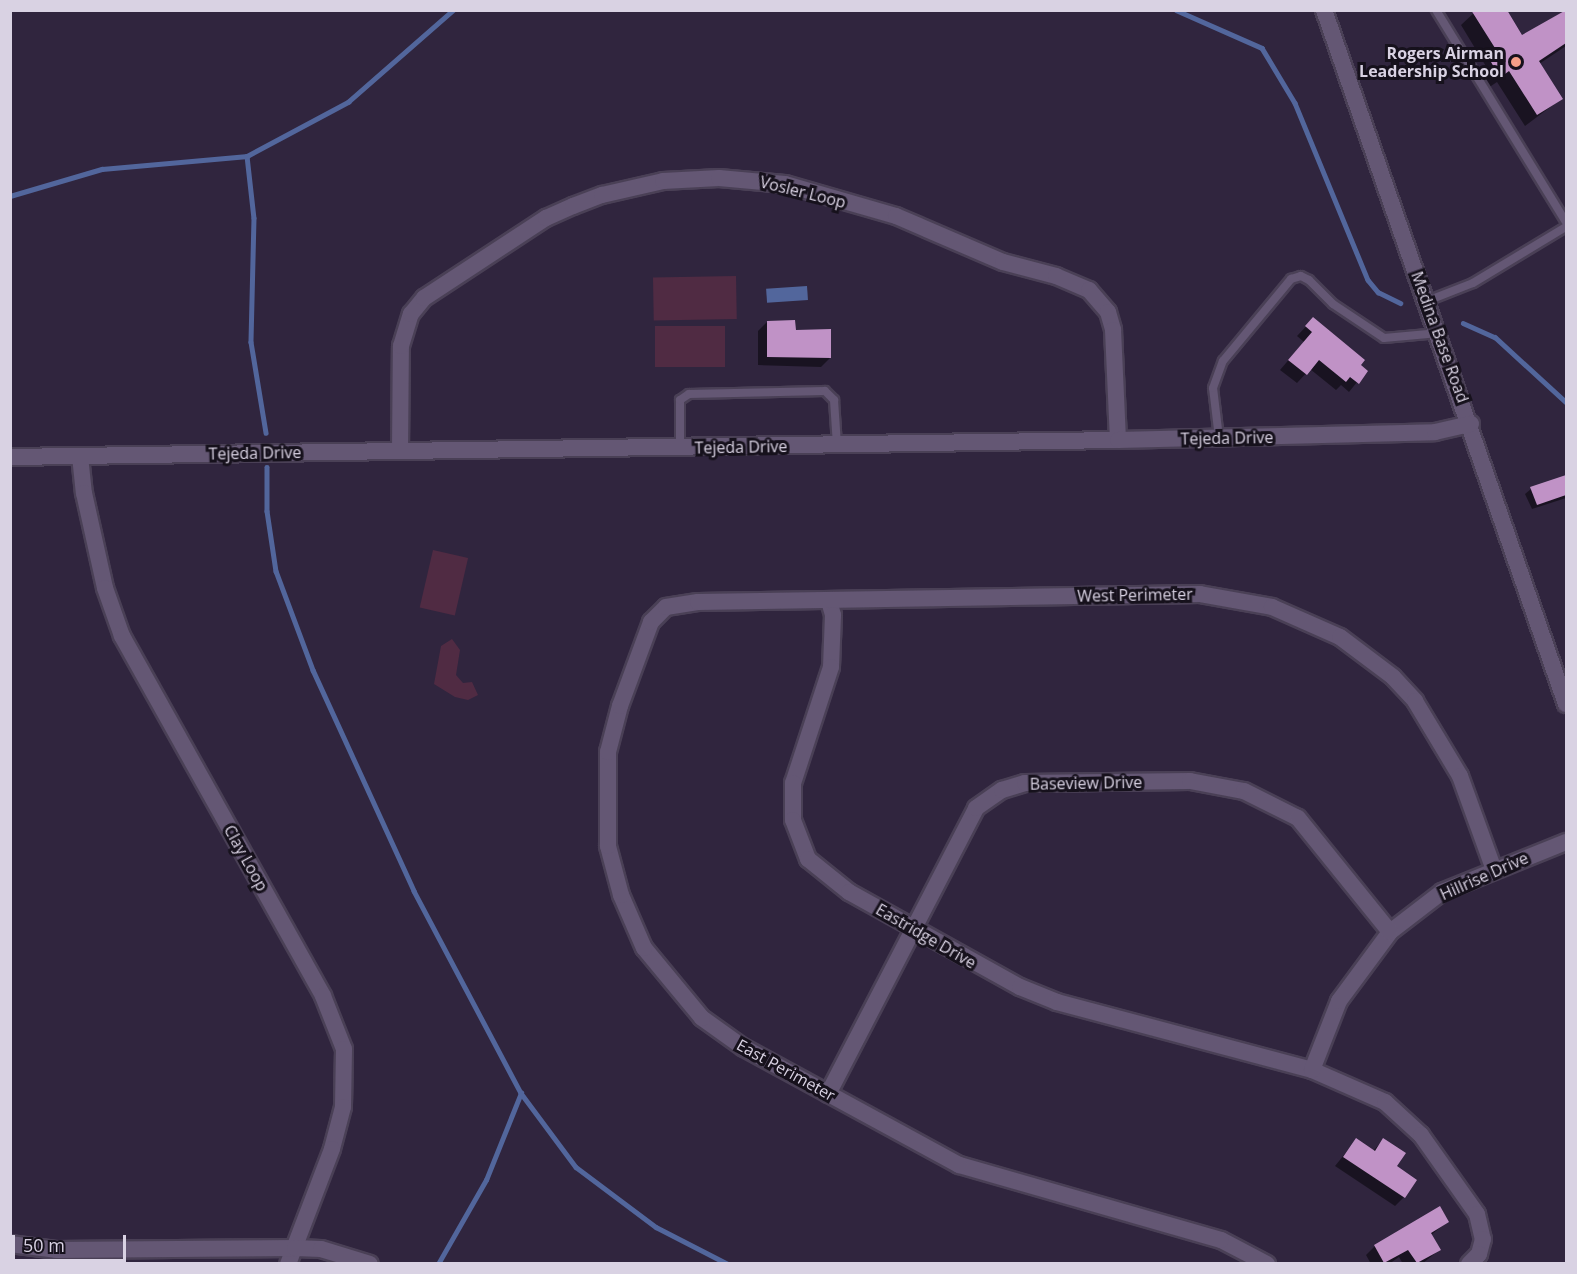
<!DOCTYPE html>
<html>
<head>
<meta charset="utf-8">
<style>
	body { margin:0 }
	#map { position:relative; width:1577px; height:1274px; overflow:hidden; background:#30253e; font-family:"Open Sans",sans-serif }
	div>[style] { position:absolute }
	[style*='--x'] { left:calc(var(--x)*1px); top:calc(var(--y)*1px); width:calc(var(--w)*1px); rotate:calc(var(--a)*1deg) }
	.green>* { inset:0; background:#502b43; transform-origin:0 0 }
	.water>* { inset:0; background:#52669c; transform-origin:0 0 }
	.shadow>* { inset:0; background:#0007 }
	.stream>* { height:4.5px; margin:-2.25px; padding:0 2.25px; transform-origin:2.25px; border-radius:2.25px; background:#52669c }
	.building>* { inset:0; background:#c092c6 }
	.roads { filter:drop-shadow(2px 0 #4a4056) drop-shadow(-2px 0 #4a4056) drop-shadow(0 2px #4a4056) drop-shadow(0 -2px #4a4056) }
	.lane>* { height:8px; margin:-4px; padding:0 4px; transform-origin:4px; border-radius:4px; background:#645774 }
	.street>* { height:16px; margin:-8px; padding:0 8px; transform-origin:8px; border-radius:8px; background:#645774 }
	.dots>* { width:16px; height:16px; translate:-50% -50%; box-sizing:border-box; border:3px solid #16111c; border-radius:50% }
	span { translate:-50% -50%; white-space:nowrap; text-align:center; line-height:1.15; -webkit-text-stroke:6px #16111c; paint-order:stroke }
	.poi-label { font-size:16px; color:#d9d2e3; font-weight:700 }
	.right { translate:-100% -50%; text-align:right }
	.street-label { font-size:16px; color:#d9d2e3 }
	.frame { position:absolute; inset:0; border:12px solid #d9d2e3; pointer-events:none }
	.scale { position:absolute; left:12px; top:1235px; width:114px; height:27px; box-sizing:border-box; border:3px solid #d9d2e3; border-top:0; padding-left:8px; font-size:18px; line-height:21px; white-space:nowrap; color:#d9d2e3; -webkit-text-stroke:4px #16111c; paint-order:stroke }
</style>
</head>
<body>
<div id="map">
	<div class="green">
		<i style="left:736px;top:276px;width:43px;height:83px;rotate:89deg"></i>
		<i style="left:655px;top:326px;width:70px;height:41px"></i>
		<i style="left:433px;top:550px;width:36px;height:59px;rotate:13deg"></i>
		<i style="clip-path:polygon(452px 639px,460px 650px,456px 675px,463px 683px,472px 682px,478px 695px,468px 700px,455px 697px,434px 684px,441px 646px)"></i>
	</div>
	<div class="water">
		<i style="left:807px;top:286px;width:14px;height:41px;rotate:86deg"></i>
	</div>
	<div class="shadow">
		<i style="clip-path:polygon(1477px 10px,1522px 37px,1566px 10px,1566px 46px,1539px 64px,1561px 99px,1525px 126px,1497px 82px,1488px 88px,1480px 75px,1487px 68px,1461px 25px)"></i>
		<i style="clip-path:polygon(1313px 319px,1366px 371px,1349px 392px,1341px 385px,1336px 390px,1310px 369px,1297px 383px,1280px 370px,1304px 342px,1297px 336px)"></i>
		<i style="clip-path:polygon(767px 322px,794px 332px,830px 358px,821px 367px,758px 365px,758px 331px)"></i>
		<i style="clip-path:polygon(1566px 476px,1566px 498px,1532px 509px,1525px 494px,1531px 489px)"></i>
		<i style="clip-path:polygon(1356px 1140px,1373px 1151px,1383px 1140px,1404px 1197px,1395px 1206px,1335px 1166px)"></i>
		<i style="clip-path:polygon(1447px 1222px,1431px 1235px,1439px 1250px,1422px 1264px,1403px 1264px,1399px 1257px,1389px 1264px,1371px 1264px,1366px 1255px,1375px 1246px)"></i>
	</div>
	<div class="stream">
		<i style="--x:1176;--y:10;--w:94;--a:23.8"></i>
		<i style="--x:1262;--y:48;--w:64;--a:59"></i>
		<i style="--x:1295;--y:103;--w:191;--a:67.6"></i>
		<i style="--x:1368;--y:280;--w:16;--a:50"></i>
		<i style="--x:1378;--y:292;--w:25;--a:26"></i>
		<i style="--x:247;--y:156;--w:62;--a:83.6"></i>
		<i style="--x:254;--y:218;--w:124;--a:91.4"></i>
		<i style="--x:251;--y:342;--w:92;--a:80.6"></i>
		<i style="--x:10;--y:196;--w:96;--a:-16.4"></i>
		<i style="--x:102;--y:169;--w:146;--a:-5.1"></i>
		<i style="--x:247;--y:156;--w:115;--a:-28.1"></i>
		<i style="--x:348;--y:102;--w:140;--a:-41.2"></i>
		<i style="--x:1463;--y:323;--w:35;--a:24"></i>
		<i style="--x:1495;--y:337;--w:96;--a:42.5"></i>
		<i style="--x:267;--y:467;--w:44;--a:90"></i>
		<i style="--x:267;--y:511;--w:61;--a:81.5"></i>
		<i style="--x:276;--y:571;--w:106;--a:69.5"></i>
		<i style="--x:313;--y:670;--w:243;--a:65.4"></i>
		<i style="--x:414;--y:891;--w:229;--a:62.1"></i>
		<i style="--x:521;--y:1093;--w:92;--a:53.4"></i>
		<i style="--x:576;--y:1167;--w:100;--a:36.9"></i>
		<i style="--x:656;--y:1227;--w:81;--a:27.2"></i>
		<i style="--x:438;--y:1264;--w:97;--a:-60.3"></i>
		<i style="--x:486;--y:1180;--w:94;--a:-68.1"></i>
	</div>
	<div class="building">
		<i style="clip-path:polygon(1471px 10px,1507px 10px,1522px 35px,1566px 10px,1566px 43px,1539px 61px,1563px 99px,1537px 115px,1509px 71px,1501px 77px,1495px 69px,1491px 62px,1500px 56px)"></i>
		<i style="clip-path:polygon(1313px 317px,1365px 360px,1361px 365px,1368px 371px,1359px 384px,1350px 377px,1346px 382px,1319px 360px,1307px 375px,1288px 360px,1312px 332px,1305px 326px)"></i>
		<i style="clip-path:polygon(795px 320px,796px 330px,831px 329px,831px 358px,767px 357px,767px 321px)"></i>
		<i style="clip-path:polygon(1566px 475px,1566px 495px,1537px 505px,1530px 487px)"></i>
		<i style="clip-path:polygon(1356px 1138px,1375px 1151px,1383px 1138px,1406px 1153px,1397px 1166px,1417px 1180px,1405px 1198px,1343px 1157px)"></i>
		<i style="clip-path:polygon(1440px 1206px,1449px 1222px,1431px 1233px,1441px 1250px,1417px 1263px,1408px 1250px,1384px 1263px,1374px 1245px)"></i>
	</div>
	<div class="roads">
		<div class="lane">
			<i style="--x:1436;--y:10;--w:249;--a:58.5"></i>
			<i style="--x:1427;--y:301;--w:49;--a:-21.4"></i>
			<i style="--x:1473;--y:283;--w:109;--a:-31.1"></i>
			<i style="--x:1219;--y:438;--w:50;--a:-96.8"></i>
			<i style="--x:1213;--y:388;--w:29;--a:-70"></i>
			<i style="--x:1223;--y:361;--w:107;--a:-50.3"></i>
			<i style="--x:1291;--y:279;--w:10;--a:-17"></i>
			<i style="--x:1301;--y:276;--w:9;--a:27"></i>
			<i style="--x:1309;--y:280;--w:34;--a:45"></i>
			<i style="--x:1333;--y:304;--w:61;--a:33.7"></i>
			<i style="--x:1384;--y:338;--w:55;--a:-5.2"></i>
			<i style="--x:680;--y:447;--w:47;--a:-90"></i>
			<i style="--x:680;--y:400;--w:11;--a:-34"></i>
			<i style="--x:689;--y:394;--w:136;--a:-1.3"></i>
			<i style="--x:825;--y:391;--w:13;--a:45"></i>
			<i style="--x:834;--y:400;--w:45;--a:86.2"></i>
		</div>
		<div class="street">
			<i style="--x:1324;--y:10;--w:735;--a:70.78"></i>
			<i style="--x:400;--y:451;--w:105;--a:-89.5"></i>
			<i style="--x:401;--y:346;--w:34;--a:-73"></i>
			<i style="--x:411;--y:314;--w:21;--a:-51"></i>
			<i style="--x:424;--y:298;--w:146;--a:-33.3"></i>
			<i style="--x:546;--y:218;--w:30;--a:-24"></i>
			<i style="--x:573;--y:206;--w:31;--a:-21"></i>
			<i style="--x:602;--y:195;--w:63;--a:-12.9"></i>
			<i style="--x:663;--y:181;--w:56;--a:-3.1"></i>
			<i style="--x:719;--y:178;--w:66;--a:5.2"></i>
			<i style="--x:785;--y:184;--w:116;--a:16.1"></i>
			<i style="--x:896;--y:216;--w:116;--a:23.3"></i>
			<i style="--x:1003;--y:262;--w:55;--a:14.8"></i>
			<i style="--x:1056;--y:276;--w:36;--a:23"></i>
			<i style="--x:1089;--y:290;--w:29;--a:49"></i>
			<i style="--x:1108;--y:312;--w:19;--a:74"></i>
			<i style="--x:1113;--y:330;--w:110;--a:87.4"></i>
			<i style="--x:80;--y:456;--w:37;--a:84"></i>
			<i style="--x:84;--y:493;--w:97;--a:77.5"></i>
			<i style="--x:105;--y:588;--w:51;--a:70.5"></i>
			<i style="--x:122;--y:636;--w:412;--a:60.8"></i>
			<i style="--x:323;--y:996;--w:57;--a:68.4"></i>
			<i style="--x:344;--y:1049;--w:58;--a:91"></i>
			<i style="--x:343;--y:1107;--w:43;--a:104.7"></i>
			<i style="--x:332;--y:1149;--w:123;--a:110.9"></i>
			<i style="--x:10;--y:457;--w:1108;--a:-0.88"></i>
			<i style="--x:1118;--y:440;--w:317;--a:-1.4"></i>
			<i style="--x:1435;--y:432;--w:37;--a:-13"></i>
			<i style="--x:829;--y:601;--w:15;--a:74"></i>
			<i style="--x:833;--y:615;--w:52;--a:92.2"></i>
			<i style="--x:831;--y:667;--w:122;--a:108.1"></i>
			<i style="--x:793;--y:783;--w:37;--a:90"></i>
			<i style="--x:793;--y:820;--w:42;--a:69"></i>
			<i style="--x:808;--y:859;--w:53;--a:38.8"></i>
			<i style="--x:849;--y:892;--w:196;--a:29.1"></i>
			<i style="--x:1020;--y:987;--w:40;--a:22"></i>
			<i style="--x:1057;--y:1002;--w:264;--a:14.9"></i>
			<i style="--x:1312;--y:1070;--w:80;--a:23.7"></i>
			<i style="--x:1385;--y:1102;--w:49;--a:42.5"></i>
			<i style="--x:1421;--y:1135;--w:97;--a:54.7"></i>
			<i style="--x:1477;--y:1214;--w:26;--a:77"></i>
			<i style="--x:1483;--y:1239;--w:16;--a:105"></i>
			<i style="--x:1479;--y:1254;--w:14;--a:135"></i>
			<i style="--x:1312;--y:1070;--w:74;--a:-68.6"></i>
			<i style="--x:1339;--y:1001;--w:86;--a:-53.5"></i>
			<i style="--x:1390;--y:932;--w:66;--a:-37.6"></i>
			<i style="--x:1442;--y:892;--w:134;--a:-22"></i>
			<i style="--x:828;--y:1094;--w:322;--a:-62.6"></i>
			<i style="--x:976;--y:808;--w:32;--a:-35"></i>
			<i style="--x:1002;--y:790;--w:24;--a:-17"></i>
			<i style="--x:1025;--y:783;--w:165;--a:-0.7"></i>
			<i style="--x:1190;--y:781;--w:55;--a:10.5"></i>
			<i style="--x:1244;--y:791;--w:60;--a:26.6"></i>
			<i style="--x:1298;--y:818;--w:146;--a:51.1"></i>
			<i style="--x:10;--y:1244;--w:46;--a:7.4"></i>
			<i style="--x:56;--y:1250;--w:239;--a:-0.5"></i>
			<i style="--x:295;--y:1248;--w:26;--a:2"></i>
			<i style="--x:321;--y:1249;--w:51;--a:17"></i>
			<i style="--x:1267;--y:1264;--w:52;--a:-152.4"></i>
			<i style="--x:1221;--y:1240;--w:273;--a:-164"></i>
			<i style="--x:959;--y:1165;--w:245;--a:-151.4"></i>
			<i style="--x:744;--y:1048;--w:52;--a:-144.5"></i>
			<i style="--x:702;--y:1018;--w:91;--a:-129.6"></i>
			<i style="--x:644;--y:948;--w:58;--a:-113.5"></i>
			<i style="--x:621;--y:895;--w:51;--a:-104.9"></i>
			<i style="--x:608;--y:846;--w:94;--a:-90"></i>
			<i style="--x:608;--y:752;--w:48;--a:-75.4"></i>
			<i style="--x:620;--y:706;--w:90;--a:-69.7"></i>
			<i style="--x:651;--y:622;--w:21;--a:-45"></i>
			<i style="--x:666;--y:607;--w:32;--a:-9"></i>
			<i style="--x:698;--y:602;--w:502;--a:-0.91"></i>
			<i style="--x:1200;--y:594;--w:73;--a:10.2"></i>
			<i style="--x:1272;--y:607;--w:74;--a:23.8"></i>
			<i style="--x:1340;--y:637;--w:66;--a:37"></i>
			<i style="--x:1393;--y:677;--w:33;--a:47"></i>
			<i style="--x:1415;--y:701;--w:87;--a:59"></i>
			<i style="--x:1460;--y:776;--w:100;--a:70.1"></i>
		</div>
	</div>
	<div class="dots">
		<i style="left:1516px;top:62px;background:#f49e87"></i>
	</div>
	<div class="poi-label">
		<span class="right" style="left:1504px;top:62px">Rogers Airman<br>Leadership School</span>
	</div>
	<div class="street-label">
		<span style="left:803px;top:192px;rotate:14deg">Vosler Loop</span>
		<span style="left:1440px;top:337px;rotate:70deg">Medina Base Road</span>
		<span style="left:1227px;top:438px;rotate:-1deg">Tejeda Drive</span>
		<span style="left:741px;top:447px;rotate:-1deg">Tejeda Drive</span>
		<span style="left:255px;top:453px;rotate:-1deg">Tejeda Drive</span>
		<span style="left:1135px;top:595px;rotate:-1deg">West Perimeter</span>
		<span style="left:1086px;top:783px;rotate:-1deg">Baseview Drive</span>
		<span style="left:246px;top:858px;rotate:61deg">Clay Loop</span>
		<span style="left:1484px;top:876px;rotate:-24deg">Hillrise Drive</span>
		<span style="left:926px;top:936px;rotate:30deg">Eastridge Drive</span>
		<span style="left:786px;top:1070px;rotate:29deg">East Perimeter</span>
	</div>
	<div class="frame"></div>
	<div class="scale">50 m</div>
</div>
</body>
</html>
